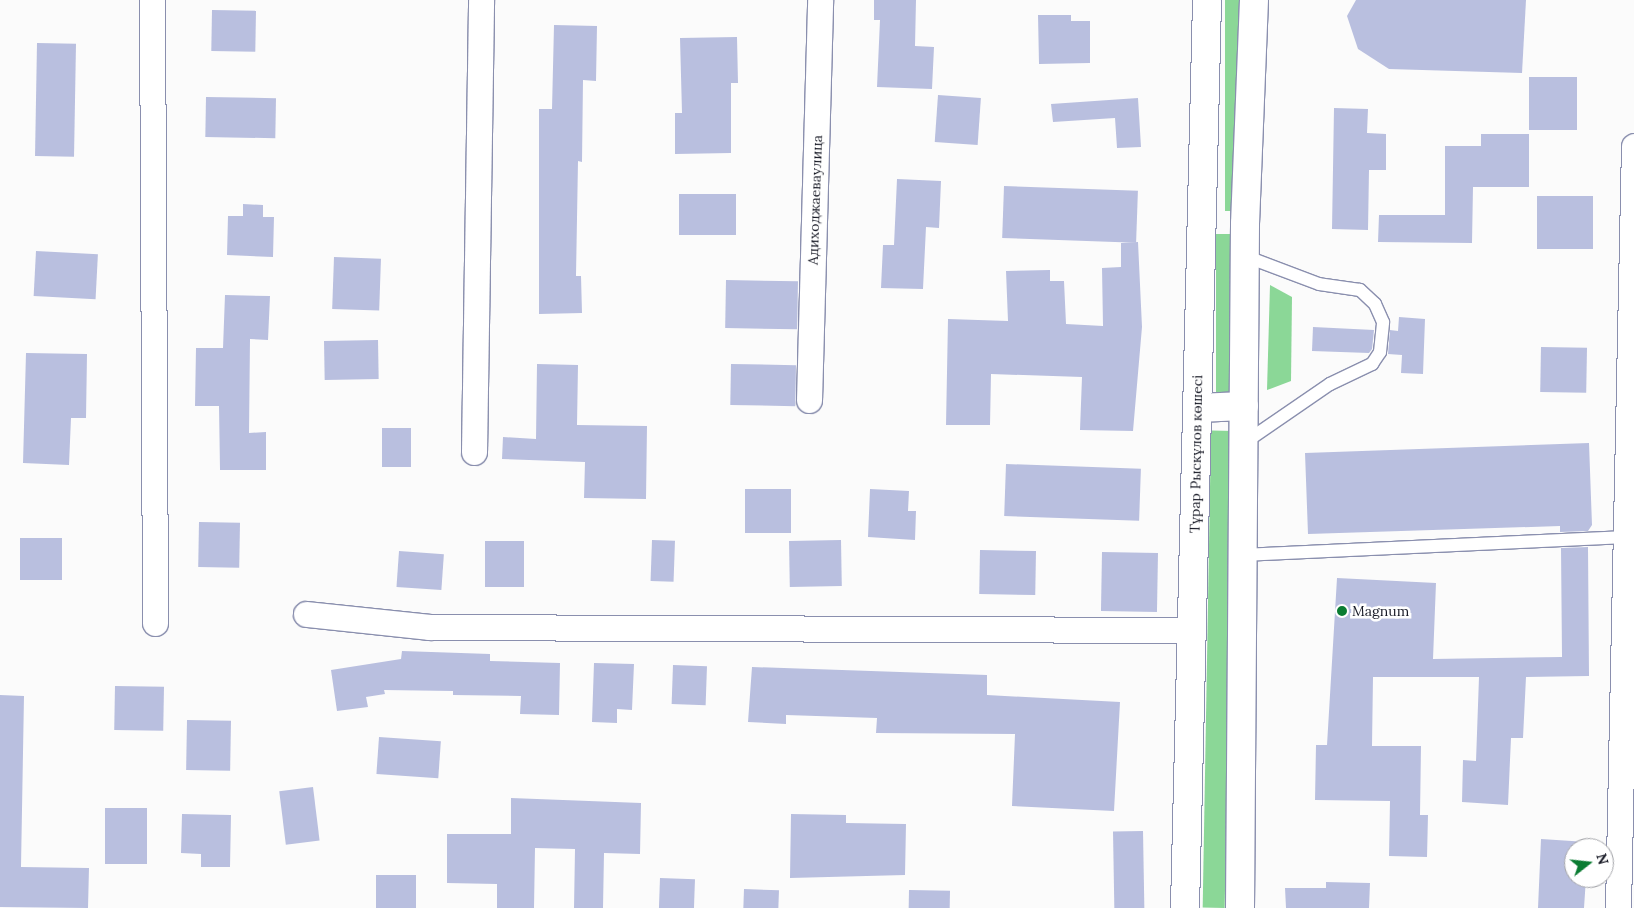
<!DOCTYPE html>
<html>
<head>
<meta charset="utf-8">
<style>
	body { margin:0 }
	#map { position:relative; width:1634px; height:908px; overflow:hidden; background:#fbfbfb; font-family:Lora,serif }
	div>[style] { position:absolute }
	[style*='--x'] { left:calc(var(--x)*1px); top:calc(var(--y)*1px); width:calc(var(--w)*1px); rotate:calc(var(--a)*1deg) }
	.forest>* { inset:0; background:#8bd797; transform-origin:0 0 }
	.building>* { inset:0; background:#b9bfdf; transform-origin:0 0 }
	.roads { filter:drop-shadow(1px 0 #8a8fae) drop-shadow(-1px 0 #8a8fae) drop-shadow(0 1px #8a8fae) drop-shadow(0 -1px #8a8fae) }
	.lane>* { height:12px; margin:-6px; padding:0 6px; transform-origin:6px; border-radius:6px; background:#fff }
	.street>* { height:25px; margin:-12.5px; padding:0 12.5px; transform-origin:12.5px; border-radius:12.5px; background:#fff }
	.primary>* { height:28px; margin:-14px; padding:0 14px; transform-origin:14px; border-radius:14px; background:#fff }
	.dots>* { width:14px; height:14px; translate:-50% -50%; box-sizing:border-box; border:2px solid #fff; border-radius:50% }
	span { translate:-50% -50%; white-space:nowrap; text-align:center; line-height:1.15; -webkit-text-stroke:5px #fff; paint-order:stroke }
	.street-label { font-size:14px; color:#151723 }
	.poi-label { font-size:14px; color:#151723 }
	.left { translate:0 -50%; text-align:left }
	.north { position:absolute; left:1564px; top:838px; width:50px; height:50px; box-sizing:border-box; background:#fff; border:1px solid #a1a2a7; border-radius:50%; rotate:74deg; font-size:14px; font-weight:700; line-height:20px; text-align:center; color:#151723 }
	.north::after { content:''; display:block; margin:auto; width:18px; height:22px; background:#0a7c32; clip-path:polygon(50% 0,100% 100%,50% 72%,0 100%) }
</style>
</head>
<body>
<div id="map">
	<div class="forest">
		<i style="left:1225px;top:0;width:19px;height:211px"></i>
		<i style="left:1216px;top:234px;width:18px;height:160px"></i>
		<i style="clip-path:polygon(1270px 285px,1292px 297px,1291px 381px,1267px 390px)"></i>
		<i style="left:1233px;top:431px;width:477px;height:22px;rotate:91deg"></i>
	</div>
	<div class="building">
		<i style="clip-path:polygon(874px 0,916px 0,915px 46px,934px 47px,932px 89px,877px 87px,880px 20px,874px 20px)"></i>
		<i style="clip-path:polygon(1356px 0,1526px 0,1522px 73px,1389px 69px,1358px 49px,1347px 16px)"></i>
		<i style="left:212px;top:10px;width:44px;height:41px;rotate:1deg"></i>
		<i style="clip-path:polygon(1038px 15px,1071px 15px,1071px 21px,1090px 21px,1090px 63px,1039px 64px)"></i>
		<i style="clip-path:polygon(554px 25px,597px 26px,596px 81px,583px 80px,582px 162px,578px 161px,576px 276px,581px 276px,582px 313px,539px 314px,539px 109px,552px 109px)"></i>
		<i style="clip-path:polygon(737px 37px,738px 83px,731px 83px,731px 153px,675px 154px,675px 113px,682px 113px,680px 38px)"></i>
		<i style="left:37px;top:43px;width:39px;height:113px;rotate:1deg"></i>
		<i style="left:1529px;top:77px;width:48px;height:53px"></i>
		<i style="left:938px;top:95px;width:43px;height:47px;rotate:4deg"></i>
		<i style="left:206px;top:97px;width:70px;height:40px;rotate:1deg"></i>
		<i style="clip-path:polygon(1138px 98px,1141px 147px,1117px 148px,1115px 118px,1053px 122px,1051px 104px)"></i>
		<i style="clip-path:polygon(1334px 108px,1368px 109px,1367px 133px,1386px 134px,1386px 170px,1369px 170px,1368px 230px,1332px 229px)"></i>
		<i style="clip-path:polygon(1481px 134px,1529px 134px,1529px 187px,1473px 187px,1472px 243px,1378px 242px,1379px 215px,1445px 215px,1445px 146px,1481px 146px)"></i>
		<i style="clip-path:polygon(897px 179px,941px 181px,939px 228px,926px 227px,923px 289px,881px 288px,883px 245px,894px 245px)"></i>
		<i style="left:1004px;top:186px;width:134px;height:52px;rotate:2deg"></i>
		<i style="left:736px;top:194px;width:41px;height:57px;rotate:90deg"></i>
		<i style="left:1537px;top:196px;width:56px;height:53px"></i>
		<i style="clip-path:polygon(243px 204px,263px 205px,263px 217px,274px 217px,273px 257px,227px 255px,228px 216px,243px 216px)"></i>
		<i style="clip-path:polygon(1138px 242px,1142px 327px,1133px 431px,1080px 430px,1082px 377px,991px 374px,990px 425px,946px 425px,948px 319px,1008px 321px,1006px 271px,1050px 270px,1050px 281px,1064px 281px,1066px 324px,1103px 326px,1102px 268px,1121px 267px,1121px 243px)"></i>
		<i style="left:36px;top:251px;width:62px;height:45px;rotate:3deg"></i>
		<i style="left:334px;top:257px;width:47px;height:52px;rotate:2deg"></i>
		<i style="left:726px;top:280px;width:72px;height:48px;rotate:1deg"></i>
		<i style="clip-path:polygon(225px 295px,270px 296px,268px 340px,250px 339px,249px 433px,266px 432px,266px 470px,220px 470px,219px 406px,195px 406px,196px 348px,223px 348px)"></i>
		<i style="clip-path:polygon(1399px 317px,1425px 319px,1423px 374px,1401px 373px,1402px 355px,1388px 354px,1390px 330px,1398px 331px)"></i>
		<i style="clip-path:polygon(1313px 327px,1374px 330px,1372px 349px,1369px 353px,1312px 351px)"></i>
		<i style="left:378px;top:340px;width:39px;height:54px;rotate:89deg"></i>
		<i style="left:1541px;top:347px;width:46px;height:45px;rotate:1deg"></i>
		<i style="clip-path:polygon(26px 353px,87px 354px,86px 418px,71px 418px,69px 465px,23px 463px)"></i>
		<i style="clip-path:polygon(537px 364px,578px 365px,577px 425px,647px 426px,646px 499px,584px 498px,585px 462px,502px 459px,503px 437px,536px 439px)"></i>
		<i style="left:731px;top:364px;width:65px;height:41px;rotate:1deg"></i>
		<i style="left:382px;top:428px;width:29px;height:39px"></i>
		<i style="clip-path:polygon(1589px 443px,1592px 525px,1588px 531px,1560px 532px,1560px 526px,1308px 534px,1305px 453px)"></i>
		<i style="left:1006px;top:464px;width:135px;height:52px;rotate:2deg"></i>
		<i style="left:745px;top:489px;width:46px;height:44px"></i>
		<i style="clip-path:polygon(870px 489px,909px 491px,908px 511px,916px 511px,915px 540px,868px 537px)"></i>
		<i style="left:199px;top:522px;width:41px;height:45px;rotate:1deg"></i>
		<i style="left:20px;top:538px;width:42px;height:42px"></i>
		<i style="left:652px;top:540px;width:23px;height:41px;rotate:2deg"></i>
		<i style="left:841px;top:540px;width:46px;height:52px;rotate:89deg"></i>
		<i style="left:485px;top:541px;width:39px;height:46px"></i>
		<i style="clip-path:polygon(1588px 547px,1589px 676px,1526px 677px,1523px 738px,1511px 738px,1508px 805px,1462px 802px,1463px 760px,1476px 761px,1479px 677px,1373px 677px,1372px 746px,1421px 746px,1420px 815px,1428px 815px,1427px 857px,1389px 856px,1390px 801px,1315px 800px,1316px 745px,1327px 745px,1337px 578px,1436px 583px,1433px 659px,1562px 657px,1561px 548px)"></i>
		<i style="left:980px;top:550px;width:56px;height:44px;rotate:1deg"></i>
		<i style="left:399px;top:551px;width:45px;height:36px;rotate:4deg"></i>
		<i style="left:1102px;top:552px;width:56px;height:59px;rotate:1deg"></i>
		<i style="clip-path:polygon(402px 651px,490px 654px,490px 661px,560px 663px,559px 715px,520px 714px,521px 696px,453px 695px,453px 691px,384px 690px,385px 694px,366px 697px,368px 707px,337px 711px,331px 670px,401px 659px)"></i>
		<i style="clip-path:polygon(594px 663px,634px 664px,632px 710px,617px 709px,617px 723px,592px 722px)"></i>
		<i style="left:673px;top:665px;width:34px;height:39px;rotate:2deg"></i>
		<i style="clip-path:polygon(752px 667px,987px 675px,987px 695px,1120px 702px,1114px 811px,1012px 806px,1015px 734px,876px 733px,877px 718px,786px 715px,786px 724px,748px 722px)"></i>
		<i style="left:115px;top:686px;width:49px;height:44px;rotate:1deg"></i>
		<i style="clip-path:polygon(0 695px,24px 696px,21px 867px,89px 868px,88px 908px,0 907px)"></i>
		<i style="left:187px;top:720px;width:44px;height:50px;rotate:1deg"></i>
		<i style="left:379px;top:737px;width:62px;height:37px;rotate:4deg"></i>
		<i style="left:313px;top:787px;width:54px;height:34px;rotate:83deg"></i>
		<i style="clip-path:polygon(511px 798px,641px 803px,640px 854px,604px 853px,603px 908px,574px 908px,575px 849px,535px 848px,534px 908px,497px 908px,497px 884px,447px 883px,447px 834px,511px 834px)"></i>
		<i style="left:105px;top:808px;width:42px;height:56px"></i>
		<i style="clip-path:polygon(182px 814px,231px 815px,230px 867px,201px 867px,201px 854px,181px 853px)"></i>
		<i style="clip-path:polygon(791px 814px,846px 815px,846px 823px,906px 824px,905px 875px,790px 878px)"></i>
		<i style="left:1143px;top:831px;width:77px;height:30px;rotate:89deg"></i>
		<i style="clip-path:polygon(1541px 839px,1587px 842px,1587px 848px,1574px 848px,1574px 878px,1586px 878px,1584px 908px,1538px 908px)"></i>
		<i style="left:376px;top:875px;width:40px;height:33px"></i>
		<i style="left:660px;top:878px;width:35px;height:30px;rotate:2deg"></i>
		<i style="clip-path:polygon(1326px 882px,1370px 883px,1369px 908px,1286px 908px,1285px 888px,1326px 888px)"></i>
		<i style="left:744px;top:889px;width:35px;height:19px;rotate:2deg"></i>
		<i style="left:909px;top:890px;width:41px;height:18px;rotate:1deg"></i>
	</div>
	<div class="roads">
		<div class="lane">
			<i style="--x:1244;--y:443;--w:104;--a:-34.5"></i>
			<i style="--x:1330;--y:384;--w:47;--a:-25.5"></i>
			<i style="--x:1372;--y:364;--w:14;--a:-56"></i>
			<i style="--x:1380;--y:352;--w:30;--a:-84"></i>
			<i style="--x:1383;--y:322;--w:20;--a:-114"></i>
			<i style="--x:1375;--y:304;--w:21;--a:-137"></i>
			<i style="--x:1360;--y:290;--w:41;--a:-171.7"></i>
			<i style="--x:1319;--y:284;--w:79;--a:-159.3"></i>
			<i style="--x:1243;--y:555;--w:383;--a:-2.7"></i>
		</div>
		<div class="street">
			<i style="--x:152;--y:0;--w:623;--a:89.72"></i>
			<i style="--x:809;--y:400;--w:400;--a:-88.4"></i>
			<i style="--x:474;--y:452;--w:452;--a:-89.1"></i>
			<i style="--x:306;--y:614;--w:124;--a:6"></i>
			<i style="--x:429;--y:627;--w:762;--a:0.23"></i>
			<i style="--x:1618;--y:908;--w:762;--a:-88.8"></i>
		</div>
		<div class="primary">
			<i style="--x:1197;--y:408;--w:47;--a:-2.4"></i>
			<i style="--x:1185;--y:908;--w:908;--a:-88.61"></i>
			<i style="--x:1240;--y:908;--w:684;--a:-89.58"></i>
			<i style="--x:1245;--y:224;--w:224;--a:-87.7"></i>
		</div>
	</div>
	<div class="dots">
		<i style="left:1342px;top:611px;background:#0a7c32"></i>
	</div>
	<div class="street-label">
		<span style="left:815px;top:200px;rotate:-88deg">Адиходжаеваулица</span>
		<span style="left:1196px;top:454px;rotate:-89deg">Тұрар Рыскұлов көшесі</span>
	</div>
	<div class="poi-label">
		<span class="left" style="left:1352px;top:611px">Magnum</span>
	</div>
	<div class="north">N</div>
</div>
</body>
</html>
